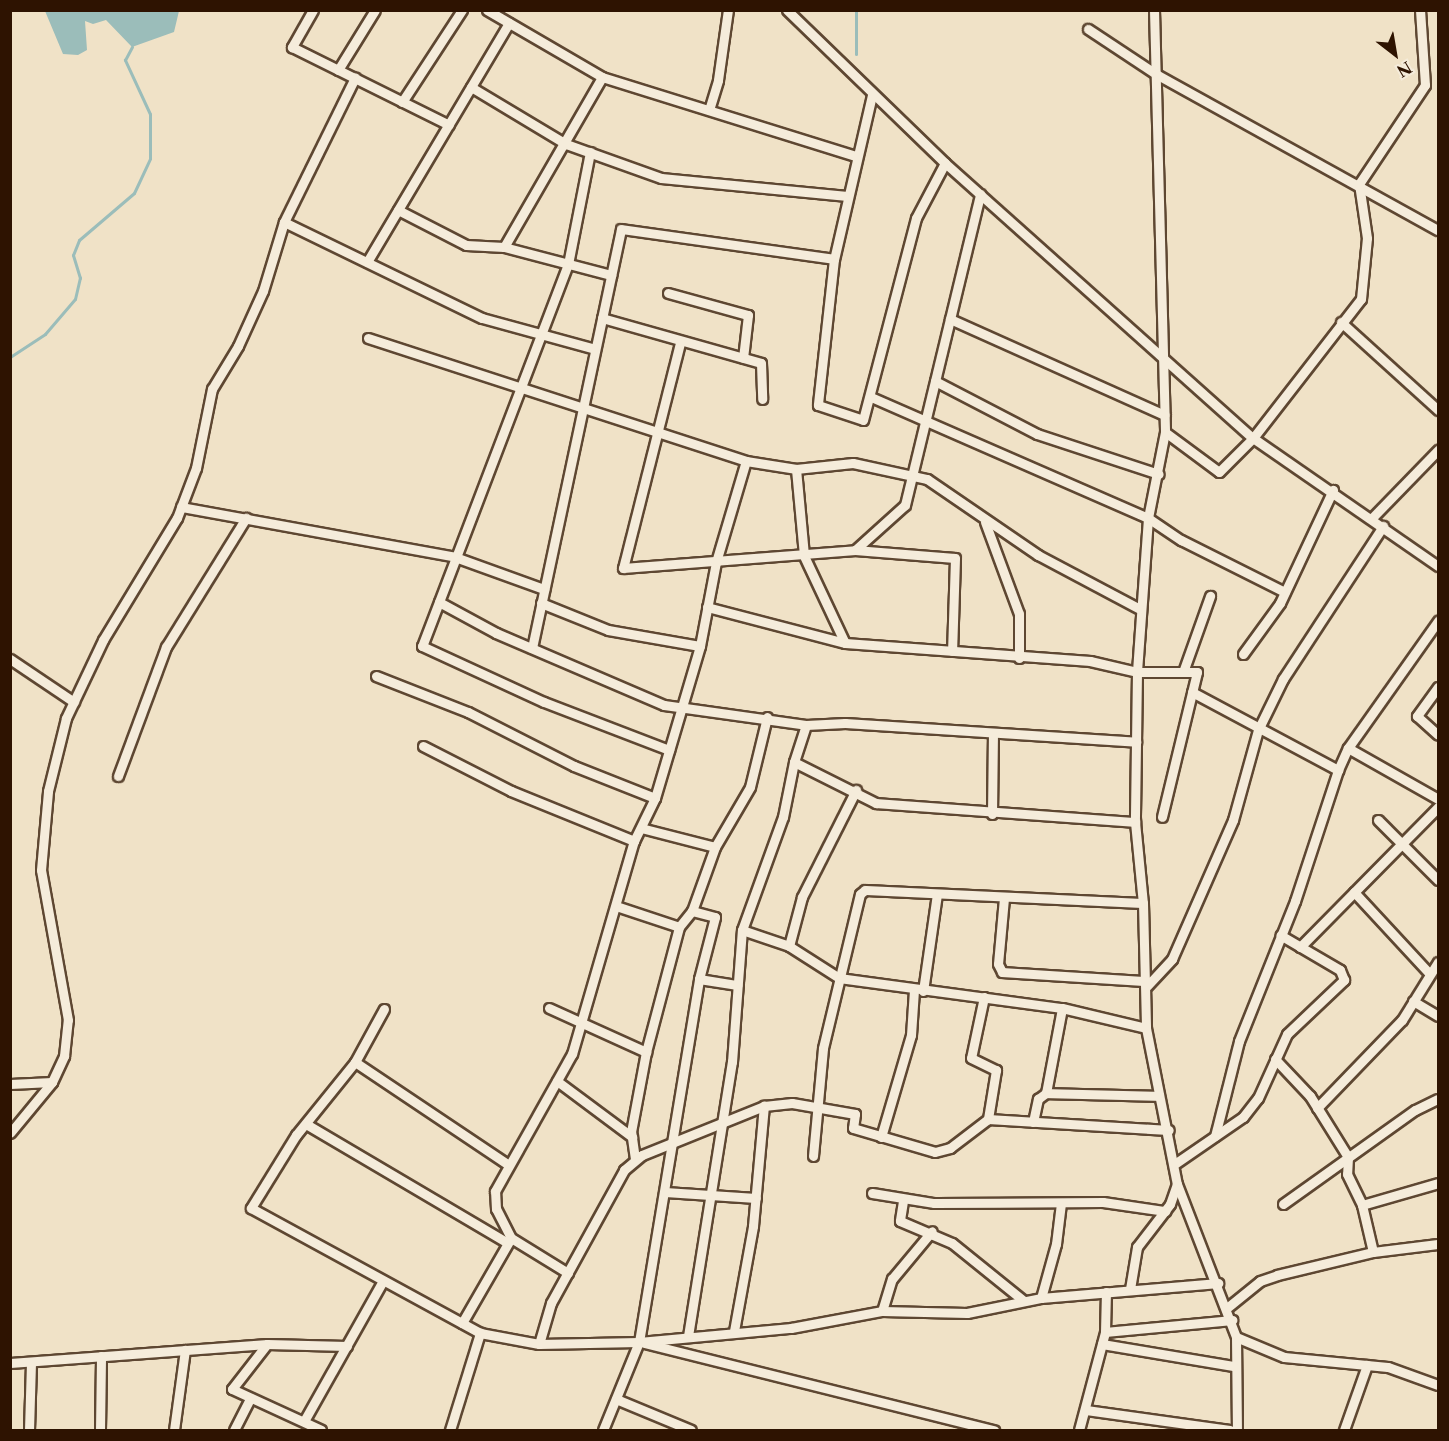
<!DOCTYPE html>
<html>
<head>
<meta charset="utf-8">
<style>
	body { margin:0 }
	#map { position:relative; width:1449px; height:1441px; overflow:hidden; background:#f0e2c7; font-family:"Libre Caslon Text",serif }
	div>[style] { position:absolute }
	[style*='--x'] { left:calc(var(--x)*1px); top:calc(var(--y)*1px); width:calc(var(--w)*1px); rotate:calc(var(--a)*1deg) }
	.water>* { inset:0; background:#9bbdba }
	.stream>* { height:3px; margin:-1.5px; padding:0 1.5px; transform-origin:1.5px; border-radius:1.5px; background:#9bbdba }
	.roads { filter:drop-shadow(2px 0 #5e4732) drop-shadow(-2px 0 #5e4732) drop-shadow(0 2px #5e4732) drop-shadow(0 -2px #5e4732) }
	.street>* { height:9px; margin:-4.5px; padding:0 4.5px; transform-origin:4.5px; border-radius:4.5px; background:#f5ecdb }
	span { translate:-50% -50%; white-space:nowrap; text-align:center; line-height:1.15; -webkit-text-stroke:4.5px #f5ecdb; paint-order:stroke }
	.frame { position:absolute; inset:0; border:12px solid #2e1301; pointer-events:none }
	.north { position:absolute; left:1365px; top:24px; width:60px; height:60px; -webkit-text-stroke:4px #f5ecdb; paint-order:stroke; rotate:149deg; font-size:16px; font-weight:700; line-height:24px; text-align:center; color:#2e1301 }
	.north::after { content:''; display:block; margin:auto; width:21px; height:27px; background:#2e1301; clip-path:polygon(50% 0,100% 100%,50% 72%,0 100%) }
</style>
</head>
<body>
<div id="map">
	<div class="water">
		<i style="clip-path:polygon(45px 11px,45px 10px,179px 11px,174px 32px,132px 47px,106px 20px,93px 24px,85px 21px,87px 50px,78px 55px,63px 54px)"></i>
	</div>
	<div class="stream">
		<i style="--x:856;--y:10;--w:44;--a:90"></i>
		<i style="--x:10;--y:357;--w:42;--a:-33.3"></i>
		<i style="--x:45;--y:334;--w:46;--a:-49.4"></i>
		<i style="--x:75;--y:299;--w:22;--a:-77"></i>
		<i style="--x:80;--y:278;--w:24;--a:-107"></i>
		<i style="--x:73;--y:255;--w:16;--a:-68"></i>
		<i style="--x:79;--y:240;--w:72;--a:-40.5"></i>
		<i style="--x:134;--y:193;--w:38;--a:-65"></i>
		<i style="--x:150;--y:158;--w:44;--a:-90"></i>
		<i style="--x:150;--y:114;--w:60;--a:-114.8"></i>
		<i style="--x:125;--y:60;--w:15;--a:-62"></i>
	</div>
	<div class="roads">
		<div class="street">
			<i style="--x:313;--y:10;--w:43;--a:119.6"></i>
			<i style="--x:292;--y:47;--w:175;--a:26.4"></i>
			<i style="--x:487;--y:10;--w:133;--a:30.2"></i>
			<i style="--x:602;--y:77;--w:266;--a:17.3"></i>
			<i style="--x:787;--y:10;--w:220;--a:44.1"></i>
			<i style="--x:945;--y:163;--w:413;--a:41.8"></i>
			<i style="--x:1253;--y:438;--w:225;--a:34.7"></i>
			<i style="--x:1154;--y:10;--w:422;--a:88.5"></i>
			<i style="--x:1165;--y:432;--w:88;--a:101.2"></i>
			<i style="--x:1148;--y:518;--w:154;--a:94.1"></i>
			<i style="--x:1137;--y:672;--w:150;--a:90.8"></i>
			<i style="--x:1135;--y:822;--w:81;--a:84.4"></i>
			<i style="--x:1143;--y:903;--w:125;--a:88.6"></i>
			<i style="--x:1146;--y:1028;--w:159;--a:78.8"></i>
			<i style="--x:1177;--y:1184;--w:164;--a:68.9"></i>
			<i style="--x:1236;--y:1337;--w:93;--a:89.4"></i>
			<i style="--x:1088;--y:29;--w:82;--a:33.5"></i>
			<i style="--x:1156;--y:74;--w:322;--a:29"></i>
			<i style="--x:338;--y:70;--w:70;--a:-58.3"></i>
			<i style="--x:471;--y:87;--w:111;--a:31"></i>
			<i style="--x:566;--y:144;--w:101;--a:19.7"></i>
			<i style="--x:661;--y:178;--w:187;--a:5.5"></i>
			<i style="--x:872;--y:95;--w:168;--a:103"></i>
			<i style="--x:834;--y:259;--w:147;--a:96.3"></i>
			<i style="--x:818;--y:405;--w:47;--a:18.4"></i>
			<i style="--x:863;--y:420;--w:209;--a:-75.3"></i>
			<i style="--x:916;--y:218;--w:62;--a:-62.2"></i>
			<i style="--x:402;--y:102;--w:110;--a:-56.9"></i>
			<i style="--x:709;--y:110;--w:31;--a:-73"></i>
			<i style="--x:718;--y:80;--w:71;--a:-81.9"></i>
			<i style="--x:590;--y:152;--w:114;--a:101.1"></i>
			<i style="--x:568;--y:264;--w:409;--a:110.9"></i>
			<i style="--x:422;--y:646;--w:134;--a:24.7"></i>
			<i style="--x:544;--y:702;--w:134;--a:21"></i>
			<i style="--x:398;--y:210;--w:76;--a:27.2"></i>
			<i style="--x:466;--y:245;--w:38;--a:3"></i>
			<i style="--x:504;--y:247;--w:111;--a:14.7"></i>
			<i style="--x:284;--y:222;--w:220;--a:25.9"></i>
			<i style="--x:482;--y:318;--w:117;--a:15.3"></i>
			<i style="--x:504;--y:247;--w:196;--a:-60"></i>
			<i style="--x:367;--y:262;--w:278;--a:-59.3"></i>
			<i style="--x:668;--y:293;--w:83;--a:15.4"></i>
			<i style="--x:748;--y:315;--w:43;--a:96.6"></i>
			<i style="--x:602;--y:318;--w:165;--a:15.8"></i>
			<i style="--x:761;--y:363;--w:36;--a:88"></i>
			<i style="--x:950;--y:319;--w:235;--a:24.1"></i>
			<i style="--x:1341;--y:322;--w:131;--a:42.2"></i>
			<i style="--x:368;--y:338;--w:398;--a:18"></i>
			<i style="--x:746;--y:461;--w:51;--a:9.1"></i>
			<i style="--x:796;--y:469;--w:57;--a:-6"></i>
			<i style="--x:853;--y:463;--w:76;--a:12.2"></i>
			<i style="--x:927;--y:479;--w:135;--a:34.4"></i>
			<i style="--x:1038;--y:555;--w:115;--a:27.9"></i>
			<i style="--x:680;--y:343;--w:232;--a:104.2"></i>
			<i style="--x:623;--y:568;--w:233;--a:-4.4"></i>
			<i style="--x:855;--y:550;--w:100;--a:4.6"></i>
			<i style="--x:955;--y:558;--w:93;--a:91.8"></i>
			<i style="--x:935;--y:381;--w:115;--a:27.5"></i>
			<i style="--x:1037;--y:434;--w:128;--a:18.2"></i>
			<i style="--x:871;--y:397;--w:302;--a:23.6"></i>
			<i style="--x:1148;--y:518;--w:40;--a:34"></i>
			<i style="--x:1181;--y:540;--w:116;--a:26.6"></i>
			<i style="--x:1165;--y:432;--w:67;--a:36.5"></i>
			<i style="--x:1219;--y:472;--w:48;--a:-45"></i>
			<i style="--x:1253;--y:438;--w:176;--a:-52.2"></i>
			<i style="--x:1361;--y:299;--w:61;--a:-84.4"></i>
			<i style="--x:1367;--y:238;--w:55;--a:-98.4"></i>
			<i style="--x:1359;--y:184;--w:119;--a:-56.3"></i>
			<i style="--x:1425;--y:85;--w:75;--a:-93.8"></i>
			<i style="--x:796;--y:469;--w:87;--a:84.7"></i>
			<i style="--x:804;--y:556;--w:96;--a:64.8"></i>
			<i style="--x:181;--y:507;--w:279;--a:10.3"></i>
			<i style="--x:455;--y:557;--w:95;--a:19.8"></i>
			<i style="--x:1372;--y:518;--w:95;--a:-45.9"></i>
			<i style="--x:985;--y:522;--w:98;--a:69.7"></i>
			<i style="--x:1019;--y:614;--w:44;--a:90"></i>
			<i style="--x:855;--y:550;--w:67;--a:-42"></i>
			<i style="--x:905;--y:505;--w:320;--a:-76.4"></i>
			<i style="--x:439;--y:602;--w:65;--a:28.5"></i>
			<i style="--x:496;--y:633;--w:183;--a:23.2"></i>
			<i style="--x:664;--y:705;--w:143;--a:8"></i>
			<i style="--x:806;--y:725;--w:39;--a:-3"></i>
			<i style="--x:845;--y:723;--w:292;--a:3.7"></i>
			<i style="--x:541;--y:603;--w:72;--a:21.9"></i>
			<i style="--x:608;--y:630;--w:93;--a:9.9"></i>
			<i style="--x:707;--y:607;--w:143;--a:14.6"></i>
			<i style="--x:845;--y:643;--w:246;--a:4.2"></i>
			<i style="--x:1090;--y:661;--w:48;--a:13.2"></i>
			<i style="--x:1137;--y:672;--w:60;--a:0"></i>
			<i style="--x:1197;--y:672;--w:149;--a:103.6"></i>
			<i style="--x:532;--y:648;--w:428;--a:-78"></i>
			<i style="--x:621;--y:229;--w:215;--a:8"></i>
			<i style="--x:1243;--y:654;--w:63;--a:-54"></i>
			<i style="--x:1280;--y:603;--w:125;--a:-64.9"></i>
			<i style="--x:10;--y:659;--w:77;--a:33.9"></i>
			<i style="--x:1183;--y:672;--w:81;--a:-70.4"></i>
			<i style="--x:376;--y:676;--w:99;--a:21.4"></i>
			<i style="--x:468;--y:712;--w:119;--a:27"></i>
			<i style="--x:574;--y:766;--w:87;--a:21.6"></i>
			<i style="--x:1438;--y:687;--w:36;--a:126"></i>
			<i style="--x:1417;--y:716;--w:28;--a:42"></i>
			<i style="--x:1192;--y:692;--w:166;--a:28.1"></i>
			<i style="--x:806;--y:725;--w:39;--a:108"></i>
			<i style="--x:794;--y:762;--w:92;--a:26.6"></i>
			<i style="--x:876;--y:803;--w:260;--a:4.2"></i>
			<i style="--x:423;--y:746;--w:99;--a:27.1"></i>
			<i style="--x:511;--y:791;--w:133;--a:22.1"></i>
			<i style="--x:1348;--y:748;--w:103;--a:29.5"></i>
			<i style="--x:118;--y:776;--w:138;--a:-69.6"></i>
			<i style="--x:166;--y:647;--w:152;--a:-58.2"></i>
			<i style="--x:992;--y:814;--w:79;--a:-89.3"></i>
			<i style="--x:1378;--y:820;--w:85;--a:45"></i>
			<i style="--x:641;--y:828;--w:76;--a:14.4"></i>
			<i style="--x:1354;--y:892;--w:110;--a:47.2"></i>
			<i style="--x:1004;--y:898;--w:66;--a:95.2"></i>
			<i style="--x:998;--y:964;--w:9;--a:63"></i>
			<i style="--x:1002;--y:972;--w:145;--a:3.6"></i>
			<i style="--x:616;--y:906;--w:66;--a:18.4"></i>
			<i style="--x:742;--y:930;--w:50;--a:18.8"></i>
			<i style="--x:789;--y:946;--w:59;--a:32.6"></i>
			<i style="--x:839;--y:978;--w:225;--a:7.7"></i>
			<i style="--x:1062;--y:1008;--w:86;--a:13.4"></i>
			<i style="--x:789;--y:946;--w:51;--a:-75.1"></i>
			<i style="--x:802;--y:897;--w:120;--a:-63.2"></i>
			<i style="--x:1300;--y:947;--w:197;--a:-45.4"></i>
			<i style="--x:699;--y:979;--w:39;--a:9"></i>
			<i style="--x:1147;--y:986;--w:37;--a:-47"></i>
			<i style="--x:1172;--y:959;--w:152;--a:-66.3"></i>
			<i style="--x:1233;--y:820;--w:93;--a:-74.5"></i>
			<i style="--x:1258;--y:730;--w:57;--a:-63.9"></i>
			<i style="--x:1283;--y:679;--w:183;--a:-56.8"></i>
			<i style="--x:923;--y:991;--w:98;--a:-81.8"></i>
			<i style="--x:984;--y:997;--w:62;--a:102"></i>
			<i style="--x:971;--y:1058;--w:28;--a:26"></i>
			<i style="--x:996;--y:1070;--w:50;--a:99.3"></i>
			<i style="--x:1413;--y:1001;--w:29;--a:31"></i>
			<i style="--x:549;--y:1008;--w:107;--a:24.4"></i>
			<i style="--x:384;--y:1009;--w:60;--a:118.7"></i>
			<i style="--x:355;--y:1062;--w:94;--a:128.9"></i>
			<i style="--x:296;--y:1135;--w:86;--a:121.7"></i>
			<i style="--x:251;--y:1208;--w:261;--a:28.6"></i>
			<i style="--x:480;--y:1333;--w:60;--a:10.6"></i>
			<i style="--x:539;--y:1344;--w:100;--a:-1.1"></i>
			<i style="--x:639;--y:1342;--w:153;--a:-5.3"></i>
			<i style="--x:791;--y:1328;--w:93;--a:-10.6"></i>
			<i style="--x:882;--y:1311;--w:85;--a:1.3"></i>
			<i style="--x:967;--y:1313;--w:76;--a:-11.5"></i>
			<i style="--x:1041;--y:1298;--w:178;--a:-4.8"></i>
			<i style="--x:1275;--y:1059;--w:51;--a:46.6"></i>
			<i style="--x:1310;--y:1096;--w:72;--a:58.1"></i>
			<i style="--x:1348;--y:1157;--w:17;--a:93"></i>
			<i style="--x:1347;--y:1174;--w:34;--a:64"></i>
			<i style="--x:1362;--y:1205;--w:48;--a:76.8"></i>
			<i style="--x:355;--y:1062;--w:185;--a:33.8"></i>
			<i style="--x:557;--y:1081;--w:94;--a:36.7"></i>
			<i style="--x:10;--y:1084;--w:42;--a:-2.7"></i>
			<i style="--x:1046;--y:1093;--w:86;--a:-79.3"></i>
			<i style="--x:1317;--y:1108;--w:122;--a:-46"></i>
			<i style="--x:1402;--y:1020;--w:68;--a:-58.2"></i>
			<i style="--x:1033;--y:1122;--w:24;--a:-78"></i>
			<i style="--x:1038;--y:1099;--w:10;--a:-37"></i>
			<i style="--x:1046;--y:1093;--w:113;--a:1.5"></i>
			<i style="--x:306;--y:1124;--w:234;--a:30.5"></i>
			<i style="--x:10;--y:1133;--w:66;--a:-50.5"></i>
			<i style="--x:52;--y:1082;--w:29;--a:-65"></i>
			<i style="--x:64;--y:1056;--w:36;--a:-84"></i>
			<i style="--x:68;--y:1020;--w:152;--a:-100.2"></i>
			<i style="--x:41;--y:870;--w:79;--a:-84.9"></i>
			<i style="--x:48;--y:791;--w:75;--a:-76.1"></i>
			<i style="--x:66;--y:718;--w:86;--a:-64.6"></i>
			<i style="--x:103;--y:640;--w:143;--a:-58.8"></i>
			<i style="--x:177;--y:518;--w:53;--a:-69.2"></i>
			<i style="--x:196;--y:468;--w:81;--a:-78.6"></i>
			<i style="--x:212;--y:389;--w:50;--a:-58.8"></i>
			<i style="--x:238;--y:346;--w:60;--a:-65.6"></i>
			<i style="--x:263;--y:291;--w:72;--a:-73.1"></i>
			<i style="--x:284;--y:222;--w:161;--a:-63.8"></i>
			<i style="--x:1215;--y:1136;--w:98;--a:-75.8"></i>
			<i style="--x:1239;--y:1041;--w:151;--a:-68.2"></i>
			<i style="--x:1295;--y:901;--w:138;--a:-71.8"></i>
			<i style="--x:1338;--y:770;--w:24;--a:-66"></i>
			<i style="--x:1348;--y:748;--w:156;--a:-54.7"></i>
			<i style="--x:881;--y:1137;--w:106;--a:-73.6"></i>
			<i style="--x:911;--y:1035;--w:45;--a:-86.2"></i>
			<i style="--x:813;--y:1156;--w:108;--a:-84.7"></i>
			<i style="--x:823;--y:1048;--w:158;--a:-76.5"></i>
			<i style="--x:860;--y:894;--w:6;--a:-39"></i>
			<i style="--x:865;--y:890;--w:278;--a:2.7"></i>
			<i style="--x:635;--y:1159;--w:27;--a:-98"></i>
			<i style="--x:631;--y:1132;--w:81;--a:-79.4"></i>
			<i style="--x:646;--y:1052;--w:129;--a:-75.2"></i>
			<i style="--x:679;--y:927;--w:21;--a:-51"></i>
			<i style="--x:692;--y:911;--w:68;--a:-70.2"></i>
			<i style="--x:715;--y:847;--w:69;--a:-59.7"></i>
			<i style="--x:750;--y:787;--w:72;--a:-76.3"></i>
			<i style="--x:1176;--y:1163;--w:81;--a:-34.5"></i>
			<i style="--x:1243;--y:1117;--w:24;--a:-52"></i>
			<i style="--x:1258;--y:1098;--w:70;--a:-65.6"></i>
			<i style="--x:1287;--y:1034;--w:79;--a:-43.5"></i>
			<i style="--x:1344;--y:980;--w:11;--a:-112"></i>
			<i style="--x:1340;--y:970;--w:69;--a:-149.7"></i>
			<i style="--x:665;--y:1192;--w:91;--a:3.8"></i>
			<i style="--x:872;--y:1193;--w:63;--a:9.2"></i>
			<i style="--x:934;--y:1203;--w:169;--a:-0.3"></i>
			<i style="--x:1103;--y:1202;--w:63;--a:8.3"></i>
			<i style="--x:903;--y:1201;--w:20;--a:99"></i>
			<i style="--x:900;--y:1221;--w:56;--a:22.9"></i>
			<i style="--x:952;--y:1243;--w:92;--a:38.9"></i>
			<i style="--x:1283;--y:1204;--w:162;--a:-35.5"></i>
			<i style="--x:1415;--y:1110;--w:25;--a:-26"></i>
			<i style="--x:1362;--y:1205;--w:79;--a:-16.1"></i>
			<i style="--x:568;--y:1273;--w:67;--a:-148.4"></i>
			<i style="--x:511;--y:1238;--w:33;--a:-117"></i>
			<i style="--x:496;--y:1209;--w:18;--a:-93"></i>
			<i style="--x:495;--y:1191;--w:157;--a:-60.7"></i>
			<i style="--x:572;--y:1054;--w:222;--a:-73.8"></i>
			<i style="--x:634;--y:841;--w:48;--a:-64"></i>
			<i style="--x:655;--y:798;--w:159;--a:-73.5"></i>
			<i style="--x:700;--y:646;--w:86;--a:-79.2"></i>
			<i style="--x:716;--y:562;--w:105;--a:-73.5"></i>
			<i style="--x:1130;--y:1289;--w:43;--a:-80.5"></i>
			<i style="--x:1137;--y:1247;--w:54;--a:-52.5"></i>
			<i style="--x:1170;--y:1204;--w:21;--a:-71"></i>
			<i style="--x:1041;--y:1298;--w:56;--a:-74.5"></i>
			<i style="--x:1056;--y:1244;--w:41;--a:-83"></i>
			<i style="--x:1228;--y:1307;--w:41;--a:-39.1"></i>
			<i style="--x:1260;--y:1281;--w:18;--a:-19"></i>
			<i style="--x:1277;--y:1275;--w:99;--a:-13.5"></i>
			<i style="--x:1373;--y:1252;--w:65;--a:-7"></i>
			<i style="--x:882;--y:1311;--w:34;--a:-73"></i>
			<i style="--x:892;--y:1279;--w:62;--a:-50.2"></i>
			<i style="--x:462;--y:1323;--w:96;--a:-60"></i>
			<i style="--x:734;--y:1331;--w:107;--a:-79.7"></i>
			<i style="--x:753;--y:1226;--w:121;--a:-84.8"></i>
			<i style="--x:1105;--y:1332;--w:128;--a:-5.4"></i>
			<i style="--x:688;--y:1336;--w:278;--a:-80.9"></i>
			<i style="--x:732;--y:1062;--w:132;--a:-85.7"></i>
			<i style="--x:742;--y:930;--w:120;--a:-70.1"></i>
			<i style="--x:783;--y:817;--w:56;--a:-78.7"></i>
			<i style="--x:1236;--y:1337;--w:52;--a:22.6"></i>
			<i style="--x:1284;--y:1357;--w:104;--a:5.5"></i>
			<i style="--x:1388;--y:1367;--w:53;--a:19.8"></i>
			<i style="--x:644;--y:1343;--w:361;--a:14"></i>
			<i style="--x:267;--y:1344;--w:57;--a:127.9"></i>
			<i style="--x:232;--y:1389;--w:98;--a:24.7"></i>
			<i style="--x:539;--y:1344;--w:43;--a:-73.7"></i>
			<i style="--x:551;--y:1303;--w:152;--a:-61.2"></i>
			<i style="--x:624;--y:1170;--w:23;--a:-40"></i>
			<i style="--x:642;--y:1155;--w:131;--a:-21.9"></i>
			<i style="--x:764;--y:1106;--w:28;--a:-6"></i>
			<i style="--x:792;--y:1103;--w:64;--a:9.9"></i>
			<i style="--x:855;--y:1114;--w:14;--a:98"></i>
			<i style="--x:853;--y:1128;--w:85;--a:16.3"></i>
			<i style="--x:935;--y:1152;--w:16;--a:-15"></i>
			<i style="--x:950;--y:1148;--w:48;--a:-37.3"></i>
			<i style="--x:988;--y:1119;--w:181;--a:3.5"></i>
			<i style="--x:1102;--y:1344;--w:133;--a:9.5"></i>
			<i style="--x:10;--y:1363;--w:258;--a:-4.2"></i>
			<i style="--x:267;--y:1344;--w:80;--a:1.4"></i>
			<i style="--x:616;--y:1399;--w:81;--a:22.5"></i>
			<i style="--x:1086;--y:1410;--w:145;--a:7.9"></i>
			<i style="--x:304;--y:1421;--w:161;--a:-60.6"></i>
			<i style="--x:29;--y:1430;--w:68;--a:-88.3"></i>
			<i style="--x:100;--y:1430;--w:74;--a:-89.2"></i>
			<i style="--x:174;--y:1430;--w:81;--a:-82.2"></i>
			<i style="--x:234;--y:1430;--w:36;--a:-63"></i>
			<i style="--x:450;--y:1430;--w:102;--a:-72.8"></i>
			<i style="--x:603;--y:1430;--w:95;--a:-67.8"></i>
			<i style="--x:639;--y:1342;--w:368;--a:-80.6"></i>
			<i style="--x:699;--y:979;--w:64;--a:-75.5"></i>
			<i style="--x:715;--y:917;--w:24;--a:-165"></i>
			<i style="--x:1079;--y:1430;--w:101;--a:-75.1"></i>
			<i style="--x:1105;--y:1332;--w:40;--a:-88.6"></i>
			<i style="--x:1344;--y:1430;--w:69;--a:-70.5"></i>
		</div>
	</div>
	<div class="frame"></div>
	<div class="north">N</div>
</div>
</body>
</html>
